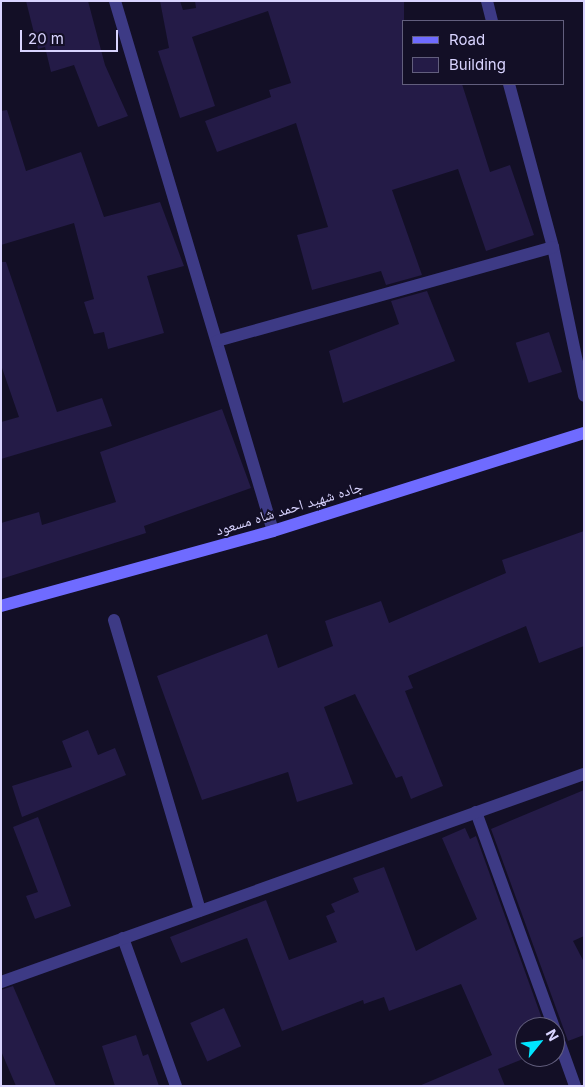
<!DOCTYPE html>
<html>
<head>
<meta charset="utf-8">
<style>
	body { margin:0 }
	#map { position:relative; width:585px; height:1087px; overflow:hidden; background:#130f26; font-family:Inter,"Noto Naskh Arabic",sans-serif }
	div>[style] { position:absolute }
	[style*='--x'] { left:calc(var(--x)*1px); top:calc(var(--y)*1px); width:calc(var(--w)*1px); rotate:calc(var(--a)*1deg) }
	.building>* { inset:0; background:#241b47; transform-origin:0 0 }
	.minor>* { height:12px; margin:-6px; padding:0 6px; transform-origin:6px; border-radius:6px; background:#3d3a85 }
	.secondary>* { height:12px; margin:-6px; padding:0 6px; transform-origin:6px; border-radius:6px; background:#6f6bff }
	span { translate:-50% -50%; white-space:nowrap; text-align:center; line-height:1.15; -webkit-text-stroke:4px #130f26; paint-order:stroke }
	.street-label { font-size:15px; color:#d9d4ff }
	.frame { position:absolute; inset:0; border:2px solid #d9d4ff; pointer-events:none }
	.legend { position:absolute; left:402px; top:20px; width:162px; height:65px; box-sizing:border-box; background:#130f26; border:1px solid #625e7d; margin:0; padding:6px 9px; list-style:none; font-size:15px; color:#d9d4ff }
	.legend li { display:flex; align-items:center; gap:10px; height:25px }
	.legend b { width:25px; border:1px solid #625e7d }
	.north { position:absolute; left:515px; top:1017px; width:50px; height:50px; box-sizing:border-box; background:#130f26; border:1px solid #625e7d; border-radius:50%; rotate:61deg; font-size:14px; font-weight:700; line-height:20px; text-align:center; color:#d9d4ff }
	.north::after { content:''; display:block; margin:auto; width:18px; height:22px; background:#00e5ff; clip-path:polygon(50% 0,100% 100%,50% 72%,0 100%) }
	.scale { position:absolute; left:20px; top:30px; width:98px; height:22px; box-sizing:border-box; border:2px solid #d9d4ff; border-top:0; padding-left:6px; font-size:15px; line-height:18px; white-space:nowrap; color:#d9d4ff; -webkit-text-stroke:4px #130f26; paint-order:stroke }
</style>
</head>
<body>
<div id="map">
	<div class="building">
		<i style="clip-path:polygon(26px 1px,88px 1px,105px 65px,128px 116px,98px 127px,74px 65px,51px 72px,45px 47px,38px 49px)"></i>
		<i style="clip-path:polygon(160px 1px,180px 1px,183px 10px,196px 8px,195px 1px,404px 1px,404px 84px,462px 84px,490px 172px,510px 165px,534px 235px,486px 251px,458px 169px,392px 190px,422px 275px,386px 285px,381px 271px,312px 290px,297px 235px,328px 227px,296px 123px,217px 152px,205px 121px,271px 97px,269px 90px,291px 83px,268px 11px,192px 37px,215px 106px,180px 118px,158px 51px,169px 48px)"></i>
		<i style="clip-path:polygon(7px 110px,26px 171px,81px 152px,104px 217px,160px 202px,184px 266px,147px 276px,164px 333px,108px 349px,104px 332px,94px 334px,84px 302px,94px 299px,74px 223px,1px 245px,1px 111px)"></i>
		<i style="clip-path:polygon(1px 262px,6px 262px,57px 412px,102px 398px,112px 426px,1px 459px,1px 422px,19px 417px,1px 365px)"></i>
		<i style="clip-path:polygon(427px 291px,455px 361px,343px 403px,329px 351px,399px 324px,391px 301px)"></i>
		<i style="left:549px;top:332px;width:42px;height:35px;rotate:72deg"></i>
		<i style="clip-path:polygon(222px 409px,251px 488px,144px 526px,146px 533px,1px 579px,1px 523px,39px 512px,42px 525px,116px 502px,100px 452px)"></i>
		<i style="clip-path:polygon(584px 531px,584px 646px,539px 663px,526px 626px,408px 676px,413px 688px,405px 691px,443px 786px,411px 799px,402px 776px,396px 778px,355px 694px,324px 707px,353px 784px,297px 802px,288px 772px,202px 800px,157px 676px,267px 634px,278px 668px,333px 646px,325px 621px,381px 601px,389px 623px,506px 573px,502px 560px)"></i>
		<i style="clip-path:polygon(88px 730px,98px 755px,115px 748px,126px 775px,22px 817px,12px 786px,72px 767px,62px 741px)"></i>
		<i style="clip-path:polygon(584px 790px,584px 936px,573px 941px,584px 962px,584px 1035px,568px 1041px,491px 829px)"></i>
		<i style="clip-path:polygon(38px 817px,71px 906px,35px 919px,26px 896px,38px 892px,13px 827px)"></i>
		<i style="clip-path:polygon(465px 828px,470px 839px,476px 836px,545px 1027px,525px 1027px,528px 1057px,498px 1069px,505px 1086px,419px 1086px,492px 1055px,461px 984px,389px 1011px,384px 997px,364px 1004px,363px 1000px,282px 1031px,247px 938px,181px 963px,170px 937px,266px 900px,289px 960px,337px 942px,326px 916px,335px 912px,331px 904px,359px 892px,353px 878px,384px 867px,416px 951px,477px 919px,442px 838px)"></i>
		<i style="clip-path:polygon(13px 986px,56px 1086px,16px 1086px,1px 1051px,1px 990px)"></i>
		<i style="left:224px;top:1008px;width:42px;height:37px;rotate:66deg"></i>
		<i style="clip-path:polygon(136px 1035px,143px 1056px,148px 1054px,159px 1086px,115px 1086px,102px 1046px)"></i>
	</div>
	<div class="minor">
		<i style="--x:115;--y:1;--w:553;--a:73.4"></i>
		<i style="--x:487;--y:1;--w:21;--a:76"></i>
		<i style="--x:509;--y:84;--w:169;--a:74.9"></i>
		<i style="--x:553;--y:247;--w:152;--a:78.2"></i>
		<i style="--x:217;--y:341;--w:349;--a:-15.6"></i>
		<i style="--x:114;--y:620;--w:303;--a:73.5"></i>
		<i style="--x:476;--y:812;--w:229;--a:70.1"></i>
		<i style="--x:123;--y:938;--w:157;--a:70.3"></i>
		<i style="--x:1;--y:982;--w:619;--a:-19.64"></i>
		<i style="--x:555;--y:1030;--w:59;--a:70.3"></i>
	</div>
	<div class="secondary">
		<i style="--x:1;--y:606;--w:282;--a:-15.4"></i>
		<i style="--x:273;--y:531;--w:326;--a:-17.5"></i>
	</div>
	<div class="street-label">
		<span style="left:289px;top:508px;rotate:-17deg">جاده شهيد احمد شاه مسعود</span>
	</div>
	<div class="frame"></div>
	<ul class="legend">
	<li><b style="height:6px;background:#6f6bff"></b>Road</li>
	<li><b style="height:14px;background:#241b47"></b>Building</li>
	</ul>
	<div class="north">N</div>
	<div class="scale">20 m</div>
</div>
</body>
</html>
